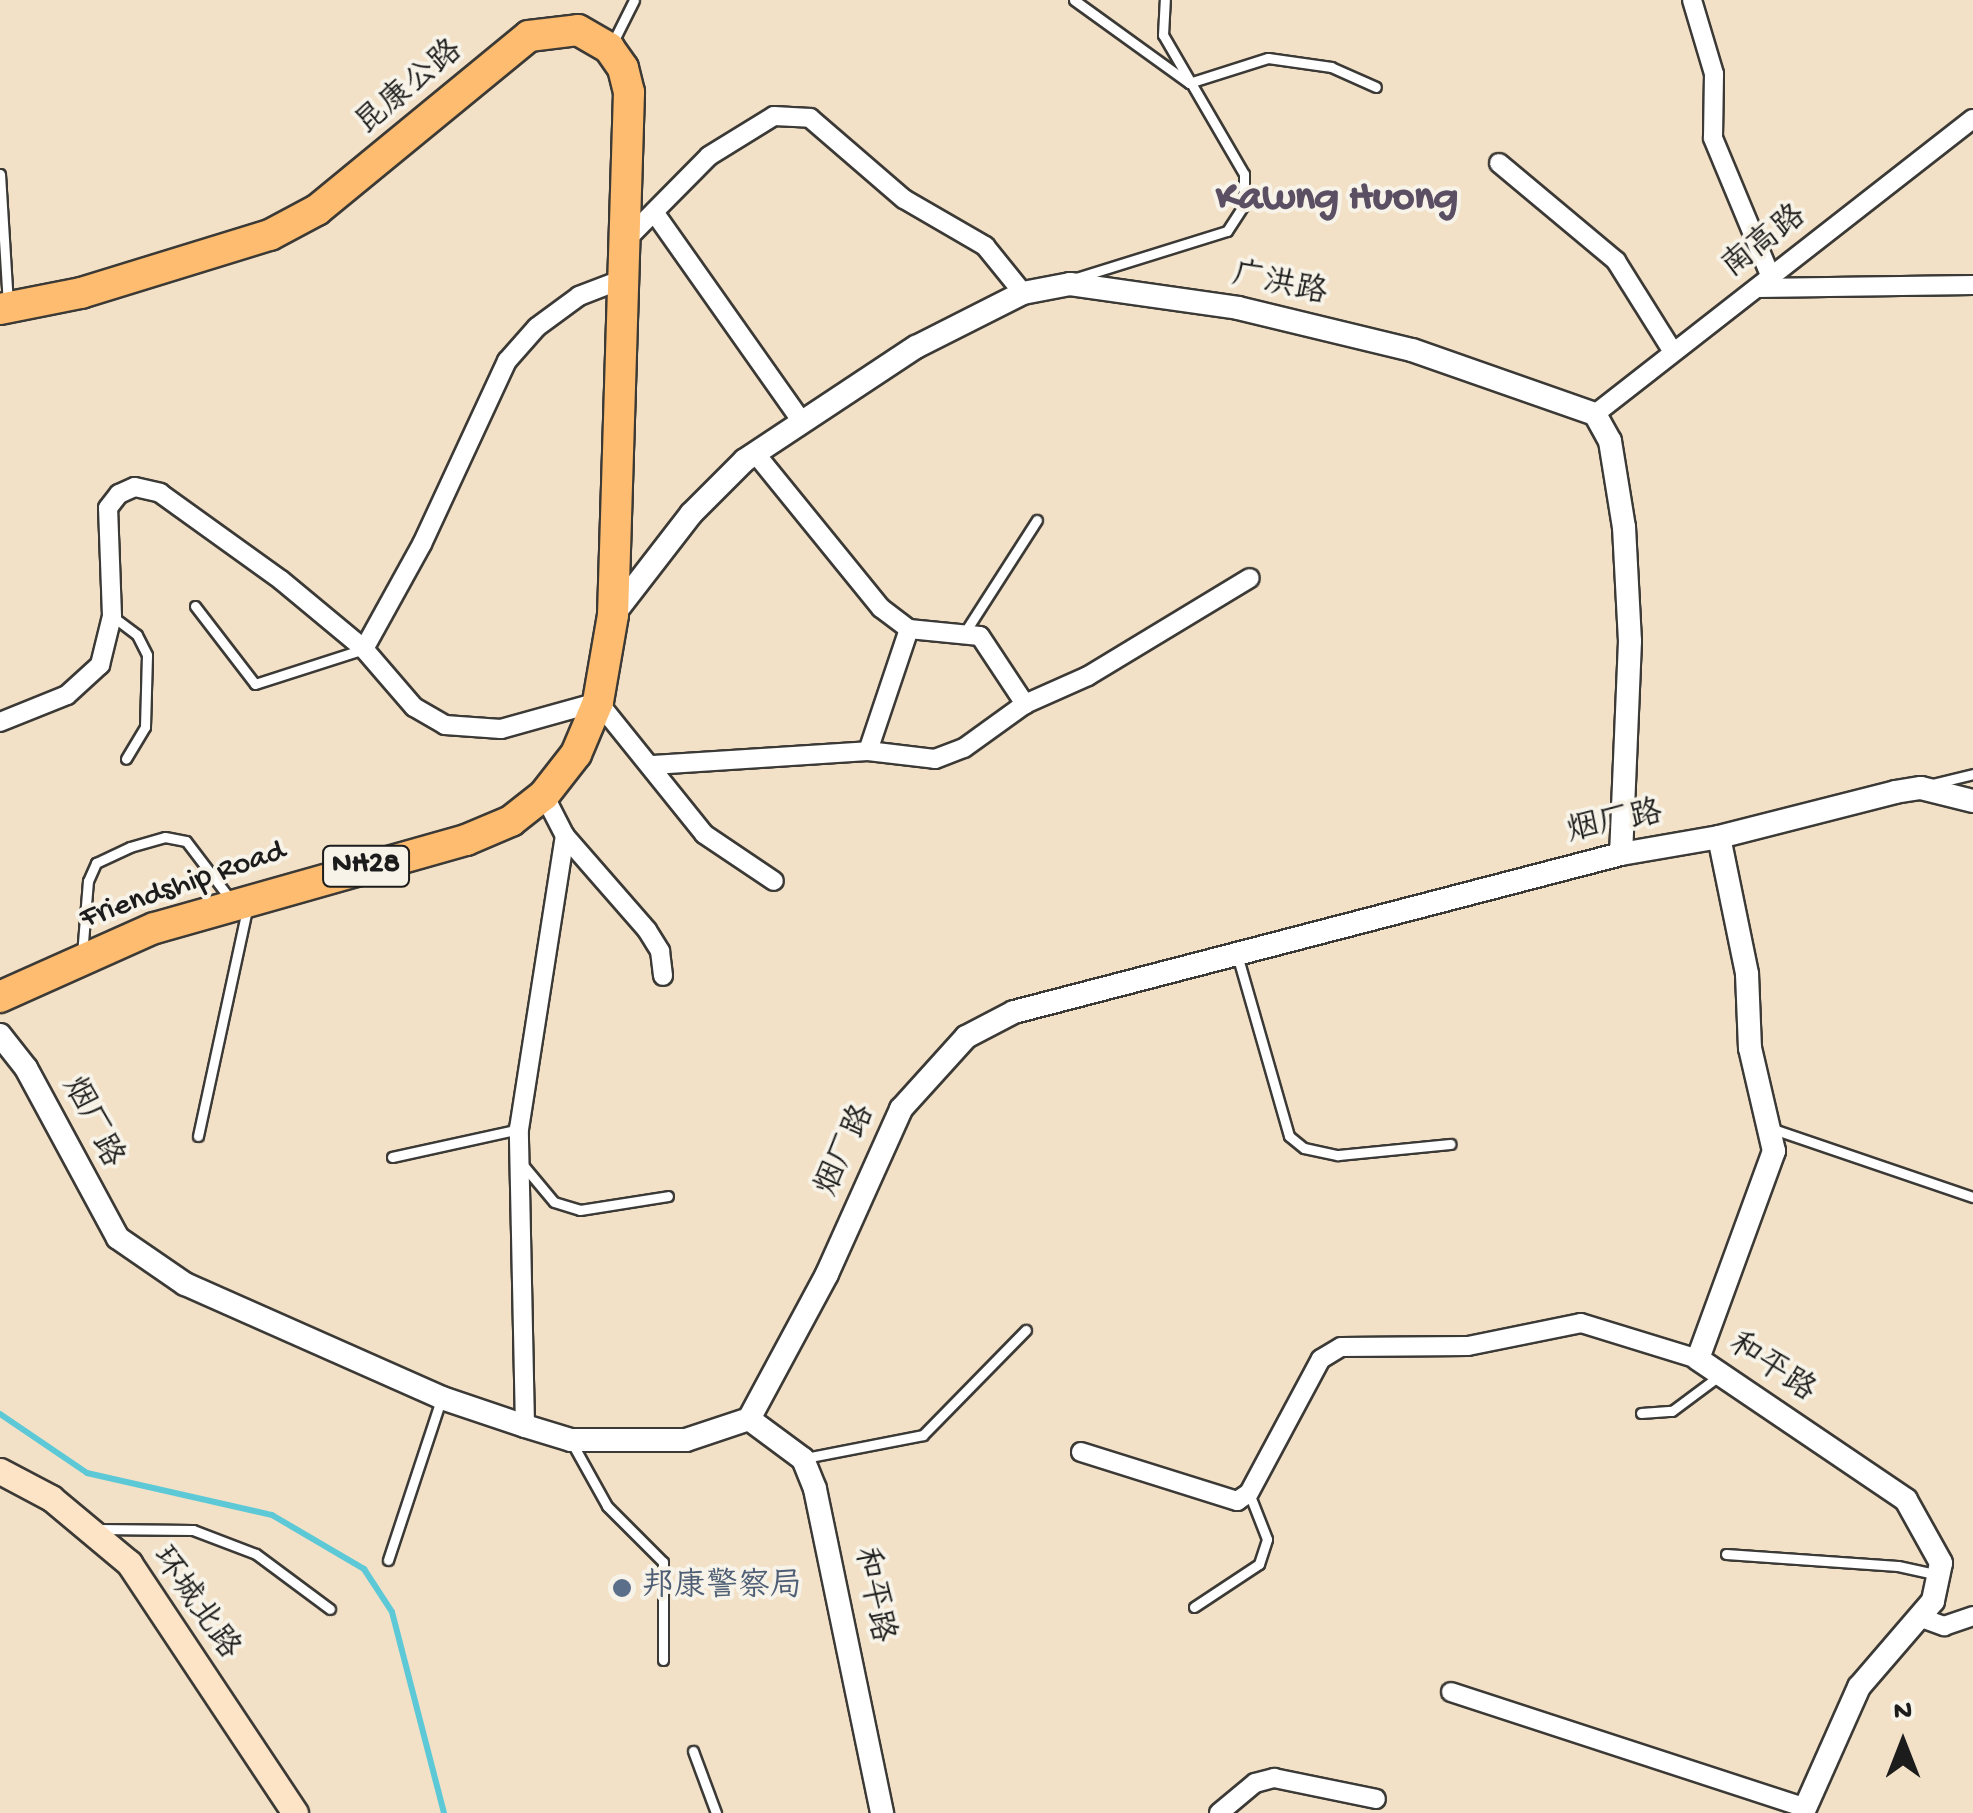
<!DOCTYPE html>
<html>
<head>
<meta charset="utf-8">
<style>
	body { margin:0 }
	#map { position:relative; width:1973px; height:1813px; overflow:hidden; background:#f3e1c7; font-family:"Gochi Hand","LXGW WenKai TC",sans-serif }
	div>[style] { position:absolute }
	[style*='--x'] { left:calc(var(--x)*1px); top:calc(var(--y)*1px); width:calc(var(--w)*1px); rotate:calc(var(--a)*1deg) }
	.stream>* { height:6px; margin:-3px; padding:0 3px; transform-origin:3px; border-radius:3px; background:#5ec9d6 }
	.roads { filter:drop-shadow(2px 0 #3c3a36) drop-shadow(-2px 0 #3c3a36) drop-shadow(0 2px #3c3a36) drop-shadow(0 -2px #3c3a36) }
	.service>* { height:9px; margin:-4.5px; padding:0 4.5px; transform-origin:4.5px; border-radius:4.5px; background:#fff }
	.minor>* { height:18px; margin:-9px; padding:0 9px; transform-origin:9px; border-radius:9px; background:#fff }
	.tertiary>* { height:22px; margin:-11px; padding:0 11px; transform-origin:11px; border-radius:11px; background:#fff }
	.secondary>* { height:25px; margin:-12.5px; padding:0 12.5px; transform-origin:12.5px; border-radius:12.5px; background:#fee4c6 }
	.trunk>* { height:30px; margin:-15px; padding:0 15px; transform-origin:15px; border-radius:15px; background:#fdbc70 }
	.dots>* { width:28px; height:28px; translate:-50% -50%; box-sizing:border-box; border:5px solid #f7f3e8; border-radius:50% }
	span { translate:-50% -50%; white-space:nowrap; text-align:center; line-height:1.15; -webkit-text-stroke:8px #f7f3e8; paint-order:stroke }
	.shield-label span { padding:2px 8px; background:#f7f3e8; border:2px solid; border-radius:8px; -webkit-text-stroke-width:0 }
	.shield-label { font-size:30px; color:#1c1c1c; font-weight:700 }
	.street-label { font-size:32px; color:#1c1c1c }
	.service-label { font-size:32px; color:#4e5e75 }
	.left { translate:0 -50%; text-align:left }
	.district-label { font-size:42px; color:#5b4f63; font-weight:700 }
	.north { position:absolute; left:1853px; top:1693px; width:100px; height:100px; -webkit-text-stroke:8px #f7f3e8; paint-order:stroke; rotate:0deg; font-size:28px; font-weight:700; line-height:40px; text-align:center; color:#1c1c1c }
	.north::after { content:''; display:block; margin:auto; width:35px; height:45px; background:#1c1c1c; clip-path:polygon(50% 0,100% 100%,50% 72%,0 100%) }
</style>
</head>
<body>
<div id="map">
	<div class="stream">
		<i style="--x:0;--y:1414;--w:105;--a:34.1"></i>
		<i style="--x:87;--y:1473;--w:190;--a:12.8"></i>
		<i style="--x:272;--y:1515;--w:107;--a:30.4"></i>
		<i style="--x:364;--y:1569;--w:51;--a:56.9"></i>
		<i style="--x:392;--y:1612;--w:208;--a:75.5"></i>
	</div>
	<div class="roads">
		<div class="service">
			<i style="--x:1074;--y:0;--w:142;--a:35.8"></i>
			<i style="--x:1189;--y:83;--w:83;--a:-17.6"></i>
			<i style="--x:1268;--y:58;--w:64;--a:8.1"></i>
			<i style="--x:1331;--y:67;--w:49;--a:24"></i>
			<i style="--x:611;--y:46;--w:51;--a:-63.4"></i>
			<i style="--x:0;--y:174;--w:130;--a:86.5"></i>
			<i style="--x:1076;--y:278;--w:158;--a:-17.3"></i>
			<i style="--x:1227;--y:231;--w:31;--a:-57"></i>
			<i style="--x:1244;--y:205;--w:31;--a:-90"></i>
			<i style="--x:1244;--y:174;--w:161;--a:-120.2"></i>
			<i style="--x:1163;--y:35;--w:35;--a:-87"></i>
			<i style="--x:195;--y:606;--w:98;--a:52.4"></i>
			<i style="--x:255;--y:684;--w:114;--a:-17.8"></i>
			<i style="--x:112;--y:616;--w:31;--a:37"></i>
			<i style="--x:137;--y:635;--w:22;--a:63"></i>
			<i style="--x:147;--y:655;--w:72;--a:91.6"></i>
			<i style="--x:145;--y:727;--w:37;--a:121"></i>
			<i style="--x:965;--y:632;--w:133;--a:-57.3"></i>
			<i style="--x:1928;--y:785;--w:46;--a:-13.7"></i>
			<i style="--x:82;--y:955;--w:74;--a:-85.4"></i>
			<i style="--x:88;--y:881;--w:20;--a:-66"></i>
			<i style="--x:96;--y:863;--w:38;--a:-25"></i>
			<i style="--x:130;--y:847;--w:36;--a:-16"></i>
			<i style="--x:165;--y:837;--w:21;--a:11"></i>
			<i style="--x:186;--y:841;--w:74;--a:52.7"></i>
			<i style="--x:1238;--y:958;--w:185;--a:74"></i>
			<i style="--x:1289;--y:1136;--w:19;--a:39"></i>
			<i style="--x:1304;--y:1148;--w:35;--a:12"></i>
			<i style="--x:1338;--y:1155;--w:113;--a:-5.6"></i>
			<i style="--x:1773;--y:1129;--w:211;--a:18.8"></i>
			<i style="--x:198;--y:1136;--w:232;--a:-77.8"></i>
			<i style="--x:392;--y:1157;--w:130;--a:-12.4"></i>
			<i style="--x:523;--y:1165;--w:48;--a:50"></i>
			<i style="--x:554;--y:1202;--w:27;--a:17"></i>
			<i style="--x:580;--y:1210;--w:89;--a:-9"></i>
			<i style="--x:1641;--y:1413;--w:31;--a:-4"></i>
			<i style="--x:1672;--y:1411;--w:59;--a:-36.7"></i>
			<i style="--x:572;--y:1443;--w:72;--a:60.9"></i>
			<i style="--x:607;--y:1506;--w:79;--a:45"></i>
			<i style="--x:663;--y:1562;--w:98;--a:90"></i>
			<i style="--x:805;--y:1458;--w:120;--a:-11"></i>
			<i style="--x:923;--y:1435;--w:147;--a:-45.6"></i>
			<i style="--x:96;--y:1529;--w:97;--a:0.6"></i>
			<i style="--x:193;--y:1530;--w:67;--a:20.9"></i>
			<i style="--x:256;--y:1554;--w:92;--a:36.6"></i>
			<i style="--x:1726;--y:1554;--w:172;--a:4"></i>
			<i style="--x:1898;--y:1566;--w:42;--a:12.4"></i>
			<i style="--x:388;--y:1560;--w:169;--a:-71.7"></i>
			<i style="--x:1194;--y:1607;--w:78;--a:-33.5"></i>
			<i style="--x:1259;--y:1564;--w:26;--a:-72"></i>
			<i style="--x:1267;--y:1539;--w:49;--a:-111.4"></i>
			<i style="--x:693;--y:1751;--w:66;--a:69.6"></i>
		</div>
		<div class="minor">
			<i style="--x:1692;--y:0;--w:77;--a:73.4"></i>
			<i style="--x:1714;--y:74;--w:64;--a:90.9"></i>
			<i style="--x:1713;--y:138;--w:151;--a:67.4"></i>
			<i style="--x:1499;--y:163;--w:153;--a:39.9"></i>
			<i style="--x:1616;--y:261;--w:107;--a:57.9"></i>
			<i style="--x:654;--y:212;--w:253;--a:54.8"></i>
			<i style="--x:626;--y:240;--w:118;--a:-45.3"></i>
			<i style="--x:709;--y:156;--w:76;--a:-31.6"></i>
			<i style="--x:774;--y:116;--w:36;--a:3"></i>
			<i style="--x:810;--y:118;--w:124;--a:40.8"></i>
			<i style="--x:904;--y:199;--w:94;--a:30.1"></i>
			<i style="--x:985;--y:246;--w:60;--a:51"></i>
			<i style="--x:1757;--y:288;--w:216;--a:-0.8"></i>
			<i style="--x:1595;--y:414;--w:479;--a:-38"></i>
			<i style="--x:755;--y:453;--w:200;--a:50.9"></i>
			<i style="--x:881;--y:608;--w:35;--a:37"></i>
			<i style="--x:909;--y:629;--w:71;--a:5.6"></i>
			<i style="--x:980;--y:636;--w:82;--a:56.5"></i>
			<i style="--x:1025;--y:704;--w:69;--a:-24"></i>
			<i style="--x:1088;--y:676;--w:189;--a:-31.2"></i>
			<i style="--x:364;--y:649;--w:120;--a:-61.1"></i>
			<i style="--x:422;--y:544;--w:202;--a:-65.1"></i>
			<i style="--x:507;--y:361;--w:45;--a:-48.6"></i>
			<i style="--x:537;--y:327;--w:52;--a:-36.4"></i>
			<i style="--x:579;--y:296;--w:47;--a:-21.1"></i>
			<i style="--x:0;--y:722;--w:72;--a:-21.9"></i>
			<i style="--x:67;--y:695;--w:45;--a:-42.3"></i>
			<i style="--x:100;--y:665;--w:50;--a:-76.2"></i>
			<i style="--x:112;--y:616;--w:108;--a:-92.1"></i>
			<i style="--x:108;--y:508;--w:18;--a:-52"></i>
			<i style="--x:119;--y:494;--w:17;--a:-24"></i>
			<i style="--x:135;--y:487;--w:26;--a:13"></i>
			<i style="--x:160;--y:493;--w:149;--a:35.7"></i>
			<i style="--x:281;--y:580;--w:108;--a:39.7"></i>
			<i style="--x:364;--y:649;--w:77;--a:49.2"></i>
			<i style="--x:414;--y:707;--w:36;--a:30"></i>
			<i style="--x:445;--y:725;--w:56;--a:4.1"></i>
			<i style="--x:501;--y:729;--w:101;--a:-15.6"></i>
			<i style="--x:598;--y:702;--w:169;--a:51.2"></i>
			<i style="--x:704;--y:834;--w:84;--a:33.9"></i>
			<i style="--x:868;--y:751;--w:129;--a:-71.4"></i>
			<i style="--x:653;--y:765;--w:215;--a:-3.7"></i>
			<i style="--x:868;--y:751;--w:67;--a:6.8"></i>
			<i style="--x:935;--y:759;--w:31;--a:-21"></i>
			<i style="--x:964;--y:748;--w:75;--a:-35.8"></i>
			<i style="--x:565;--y:836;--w:125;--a:48.9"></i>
			<i style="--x:647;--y:930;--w:25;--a:58"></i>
			<i style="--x:660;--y:951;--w:25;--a:83"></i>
			<i style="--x:525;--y:1426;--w:297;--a:-91.2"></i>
			<i style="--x:519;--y:1129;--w:297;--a:-81.1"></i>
			<i style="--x:565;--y:836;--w:46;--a:-117.1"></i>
			<i style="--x:1081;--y:1452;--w:164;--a:17.4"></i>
			<i style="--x:1237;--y:1501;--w:14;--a:-34"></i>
			<i style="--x:1249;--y:1493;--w:152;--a:-61.8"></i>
			<i style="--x:1321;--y:1359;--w:23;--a:-31"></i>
			<i style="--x:1341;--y:1347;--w:127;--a:-0.5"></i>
			<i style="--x:1468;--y:1346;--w:115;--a:-11.5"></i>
			<i style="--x:1581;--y:1323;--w:122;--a:17.1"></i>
			<i style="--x:1919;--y:1617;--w:27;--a:20"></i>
			<i style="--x:1944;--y:1626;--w:31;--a:-19"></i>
			<i style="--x:1451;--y:1692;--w:373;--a:18.1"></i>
			<i style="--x:1219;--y:1813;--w:47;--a:-39.8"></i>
			<i style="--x:1255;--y:1783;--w:20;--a:-15"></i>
			<i style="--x:1274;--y:1778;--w:104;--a:11.6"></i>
		</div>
		<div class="tertiary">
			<i style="--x:613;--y:615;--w:128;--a:-52.3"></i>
			<i style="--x:691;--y:514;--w:76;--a:-45"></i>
			<i style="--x:745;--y:460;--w:205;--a:-33.5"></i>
			<i style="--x:916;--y:347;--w:120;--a:-26.8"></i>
			<i style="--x:1023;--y:293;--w:48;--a:-10.8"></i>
			<i style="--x:1070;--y:284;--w:170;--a:8.1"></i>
			<i style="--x:1238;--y:308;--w:179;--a:13.6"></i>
			<i style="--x:1412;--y:350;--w:194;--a:19.3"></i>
			<i style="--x:1595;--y:414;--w:31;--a:61"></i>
			<i style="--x:1610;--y:441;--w:87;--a:80.8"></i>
			<i style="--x:1624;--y:527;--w:114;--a:87"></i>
			<i style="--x:1630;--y:641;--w:213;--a:92.4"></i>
			<i style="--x:1719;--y:837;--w:140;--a:78.4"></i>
			<i style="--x:1747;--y:974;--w:74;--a:87.7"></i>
			<i style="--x:1750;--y:1048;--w:106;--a:76.9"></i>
			<i style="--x:1774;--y:1151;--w:221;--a:110.1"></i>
			<i style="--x:1698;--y:1359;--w:251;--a:34.1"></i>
			<i style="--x:1906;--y:1500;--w:72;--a:60.9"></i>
			<i style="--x:1941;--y:1563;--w:39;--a:102"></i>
			<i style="--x:1933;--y:1601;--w:113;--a:130.7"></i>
			<i style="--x:1859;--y:1687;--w:138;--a:114"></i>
			<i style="--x:0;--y:1035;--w:42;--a:51.8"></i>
			<i style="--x:26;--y:1068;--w:193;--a:61.6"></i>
			<i style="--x:118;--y:1238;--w:81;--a:34.5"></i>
			<i style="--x:185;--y:1284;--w:281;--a:23.9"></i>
			<i style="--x:442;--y:1398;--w:88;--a:18.6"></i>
			<i style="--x:525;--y:1426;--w:48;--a:16.9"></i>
			<i style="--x:571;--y:1440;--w:115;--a:0"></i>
			<i style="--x:686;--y:1440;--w:66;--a:-18.4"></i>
			<i style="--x:749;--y:1419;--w:165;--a:-61.7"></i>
			<i style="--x:827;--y:1274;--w:181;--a:-65.8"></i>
			<i style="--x:901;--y:1109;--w:97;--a:-47.9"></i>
			<i style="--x:966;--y:1037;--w:54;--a:-27.5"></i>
			<i style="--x:1014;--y:1012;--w:627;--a:-14.59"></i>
			<i style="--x:1621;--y:854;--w:99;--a:-9.8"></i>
			<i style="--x:1719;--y:837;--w:182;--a:-14.3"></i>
			<i style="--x:1895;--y:792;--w:26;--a:-9"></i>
			<i style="--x:1921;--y:788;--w:54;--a:14"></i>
			<i style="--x:749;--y:1419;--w:67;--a:36.5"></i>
			<i style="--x:803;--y:1459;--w:32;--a:68"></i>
			<i style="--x:815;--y:1489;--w:331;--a:78.3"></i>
		</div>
		<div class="secondary">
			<i style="--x:0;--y:1471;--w:58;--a:27.9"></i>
			<i style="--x:51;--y:1498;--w:102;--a:39.8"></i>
			<i style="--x:129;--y:1563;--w:300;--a:56.4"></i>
		</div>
		<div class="trunk">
			<i style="--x:0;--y:309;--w:83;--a:-11.2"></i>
			<i style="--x:81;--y:293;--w:198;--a:-17.1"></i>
			<i style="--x:270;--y:235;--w:53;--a:-28"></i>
			<i style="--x:317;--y:210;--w:274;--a:-39.4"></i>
			<i style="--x:529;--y:36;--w:49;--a:-7"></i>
			<i style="--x:578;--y:30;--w:36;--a:30"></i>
			<i style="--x:609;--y:48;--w:24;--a:55"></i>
			<i style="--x:623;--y:68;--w:25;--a:76"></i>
			<i style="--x:629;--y:92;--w:523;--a:91.75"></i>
			<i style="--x:613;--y:615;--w:88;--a:99.8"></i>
			<i style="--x:598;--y:702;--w:56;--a:112.9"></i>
			<i style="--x:576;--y:754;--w:52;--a:128"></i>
			<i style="--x:544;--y:795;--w:42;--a:141.8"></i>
			<i style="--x:511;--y:821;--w:49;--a:157.1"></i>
			<i style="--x:466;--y:840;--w:324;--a:164.2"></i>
			<i style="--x:154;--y:928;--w:169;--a:155.9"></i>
		</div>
	</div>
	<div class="dots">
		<i style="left:622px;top:1588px;background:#5c6f8a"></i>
	</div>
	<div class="shield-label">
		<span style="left:366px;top:866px">NH28</span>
	</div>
	<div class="street-label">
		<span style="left:410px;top:89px;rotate:-40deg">昆康公路</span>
		<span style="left:1765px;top:243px;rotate:-38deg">南高路</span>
		<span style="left:1279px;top:286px;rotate:12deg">广洪路</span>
		<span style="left:1615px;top:824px;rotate:-12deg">烟厂路</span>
		<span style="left:183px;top:886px;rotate:-19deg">Friendship Road</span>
		<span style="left:91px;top:1123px;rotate:63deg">烟厂路</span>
		<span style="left:847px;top:1151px;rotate:-65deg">烟厂路</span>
		<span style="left:1771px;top:1369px;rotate:34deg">和平路</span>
		<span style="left:872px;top:1595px;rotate:79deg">和平路</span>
		<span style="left:194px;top:1604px;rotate:55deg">环城北路</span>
	</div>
	<div class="service-label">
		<span class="left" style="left:642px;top:1588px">邦康警察局</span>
	</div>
	<div class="district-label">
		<span style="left:1337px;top:200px">Kawng Huong</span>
	</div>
	<div class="north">N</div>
</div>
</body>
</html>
